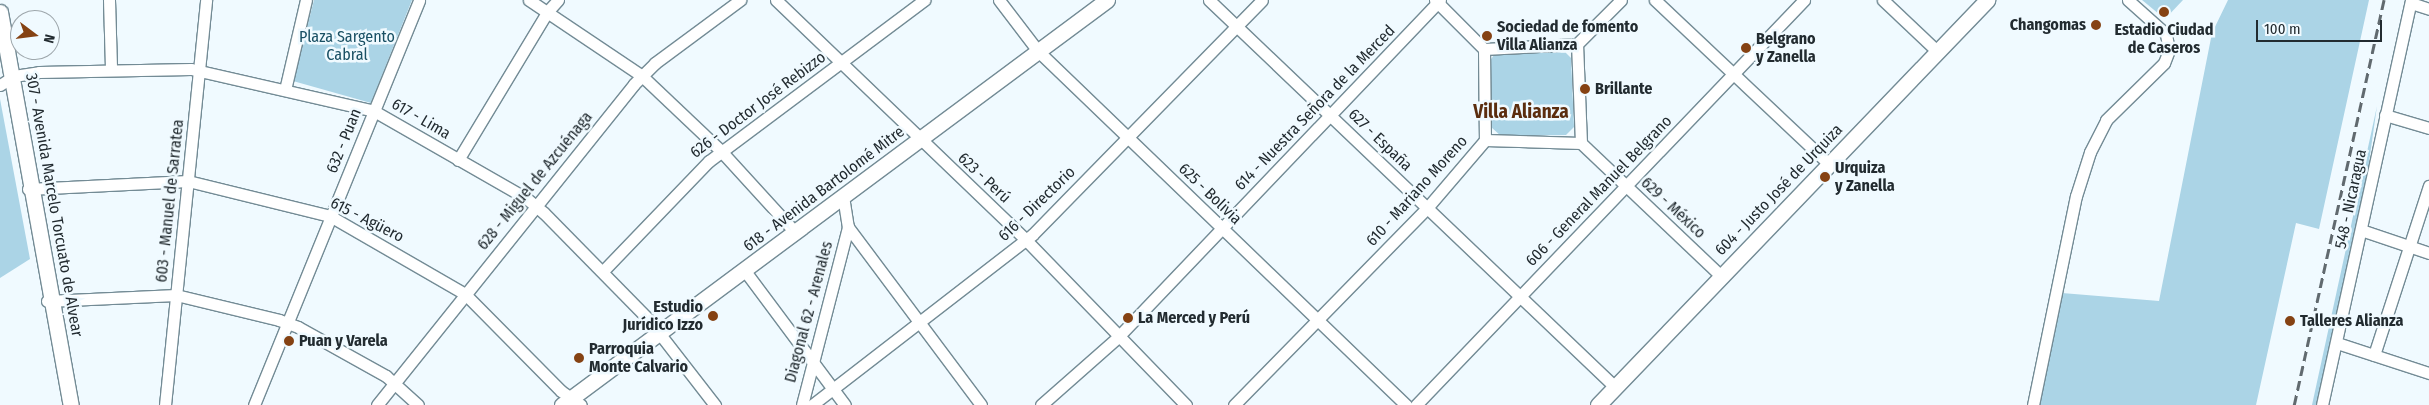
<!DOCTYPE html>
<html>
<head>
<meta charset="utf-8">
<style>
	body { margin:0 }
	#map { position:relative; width:2429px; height:405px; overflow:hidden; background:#f0faff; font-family:"Fira Sans Condensed",sans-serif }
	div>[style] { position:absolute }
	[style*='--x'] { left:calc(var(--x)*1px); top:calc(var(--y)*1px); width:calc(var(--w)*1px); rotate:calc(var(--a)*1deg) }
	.green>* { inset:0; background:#abd4e6 }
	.roads { filter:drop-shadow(1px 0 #738b95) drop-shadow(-1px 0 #738b95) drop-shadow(0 1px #738b95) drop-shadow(0 -1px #738b95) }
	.minor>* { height:11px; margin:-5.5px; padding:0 5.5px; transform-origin:5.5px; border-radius:5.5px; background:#fff }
	.major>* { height:15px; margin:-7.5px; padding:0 7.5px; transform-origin:7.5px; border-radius:7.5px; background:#fff }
	.rail>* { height:2.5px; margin-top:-1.25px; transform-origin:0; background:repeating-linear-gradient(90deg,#616a6f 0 10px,transparent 0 15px) }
	.dots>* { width:14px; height:14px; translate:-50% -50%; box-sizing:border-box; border:2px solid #f0faff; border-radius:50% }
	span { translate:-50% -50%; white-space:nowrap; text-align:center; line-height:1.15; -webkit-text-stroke:5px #f0faff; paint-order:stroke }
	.poi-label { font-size:16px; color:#222b30; font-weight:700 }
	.right { translate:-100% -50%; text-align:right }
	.left { translate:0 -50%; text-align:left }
	.park-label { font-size:16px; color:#195064 }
	.street-label { font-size:16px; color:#222b30 }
	.quarter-label { font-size:19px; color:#5b2d0e; font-weight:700 }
	.north { position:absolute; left:10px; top:10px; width:50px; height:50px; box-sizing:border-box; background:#f0faff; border:1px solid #9ea7ac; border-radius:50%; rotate:105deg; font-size:14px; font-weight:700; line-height:20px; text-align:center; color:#222b30 }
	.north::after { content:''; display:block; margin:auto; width:18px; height:22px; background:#854213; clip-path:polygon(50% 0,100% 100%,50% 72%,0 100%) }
	.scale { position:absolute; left:2256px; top:20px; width:126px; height:22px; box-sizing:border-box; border:2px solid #222b30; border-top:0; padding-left:6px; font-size:15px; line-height:18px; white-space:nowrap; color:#222b30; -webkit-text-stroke:4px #f0faff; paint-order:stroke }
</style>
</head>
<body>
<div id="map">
	<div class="green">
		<i style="clip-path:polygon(314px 0,412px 0,371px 103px,293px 81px)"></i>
		<i style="clip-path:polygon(2142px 0,2183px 0,2165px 19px)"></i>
		<i style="clip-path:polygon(2228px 0,2369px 0,2319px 229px,2296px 223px,2256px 405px,2038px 405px,2062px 293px,2159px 301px,2212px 33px)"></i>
		<i style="clip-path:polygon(1563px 50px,1571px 58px,1574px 127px,1566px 135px,1501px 136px,1491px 127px,1487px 65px,1496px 52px)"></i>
		<i style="clip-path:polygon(0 99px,30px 259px,0 278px)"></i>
		<i style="clip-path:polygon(2377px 106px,2367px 176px,2318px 405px,2312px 405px)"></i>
	</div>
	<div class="roads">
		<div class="minor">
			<i style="--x:109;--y:0;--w:69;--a:88.3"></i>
			<i style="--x:529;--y:0;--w:136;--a:33.9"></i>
			<i style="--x:642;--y:76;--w:109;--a:43.5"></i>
			<i style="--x:721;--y:151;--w:111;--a:47.6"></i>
			<i style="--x:776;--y:0;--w:347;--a:43.8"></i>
			<i style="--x:1026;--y:240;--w:230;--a:45.9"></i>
			<i style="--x:999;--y:0;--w:64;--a:52.6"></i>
			<i style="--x:1038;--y:51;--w:511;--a:43.89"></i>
			<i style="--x:1209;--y:0;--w:561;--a:43.63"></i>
			<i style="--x:1435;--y:0;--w:69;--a:45"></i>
			<i style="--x:1484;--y:49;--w:91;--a:89.4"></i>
			<i style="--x:1655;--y:0;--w:239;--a:43.3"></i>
			<i style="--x:1883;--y:0;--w:76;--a:43.4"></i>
			<i style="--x:2411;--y:3;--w:19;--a:18"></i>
			<i style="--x:1484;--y:49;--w:93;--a:-3.1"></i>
			<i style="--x:0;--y:85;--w:17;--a:-33"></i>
			<i style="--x:14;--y:76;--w:25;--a:-9"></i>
			<i style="--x:39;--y:72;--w:152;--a:-1.1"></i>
			<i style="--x:191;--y:69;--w:188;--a:12.9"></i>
			<i style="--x:374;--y:111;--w:175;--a:29.8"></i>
			<i style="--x:526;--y:198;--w:23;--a:40"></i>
			<i style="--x:544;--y:213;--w:150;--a:45.5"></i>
			<i style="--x:649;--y:320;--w:108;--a:52.2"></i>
			<i style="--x:285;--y:90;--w:92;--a:-76.9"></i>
			<i style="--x:2385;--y:115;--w:46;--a:16.5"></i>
			<i style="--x:1485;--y:140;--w:96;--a:1.8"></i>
			<i style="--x:1581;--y:143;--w:193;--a:43.5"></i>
			<i style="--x:1581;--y:143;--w:99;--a:-92.3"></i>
			<i style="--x:1577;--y:44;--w:62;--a:-45"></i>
			<i style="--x:458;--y:160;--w:174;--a:-58.9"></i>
			<i style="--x:548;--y:11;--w:15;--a:-48"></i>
			<i style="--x:28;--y:189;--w:160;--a:-2.9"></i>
			<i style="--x:188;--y:181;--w:146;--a:13.8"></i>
			<i style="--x:330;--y:216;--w:156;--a:30"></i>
			<i style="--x:465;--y:294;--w:136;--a:45.3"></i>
			<i style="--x:561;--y:391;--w:24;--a:35"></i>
			<i style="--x:843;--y:196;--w:31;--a:81"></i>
			<i style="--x:848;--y:227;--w:222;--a:53.2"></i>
			<i style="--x:2361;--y:230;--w:72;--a:18.7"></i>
			<i style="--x:603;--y:271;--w:153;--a:-46.1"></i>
			<i style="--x:709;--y:161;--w:269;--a:-36.8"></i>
			<i style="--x:745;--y:271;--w:167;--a:53.3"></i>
			<i style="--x:47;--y:301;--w:129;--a:-2.7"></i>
			<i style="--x:176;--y:295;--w:106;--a:13.6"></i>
			<i style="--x:279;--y:320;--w:20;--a:20"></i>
			<i style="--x:298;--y:327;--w:101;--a:29.1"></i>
			<i style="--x:386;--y:376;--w:43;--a:42.2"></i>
			<i style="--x:2337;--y:343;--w:97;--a:18.1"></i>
			<i style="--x:2374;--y:355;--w:178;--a:-72"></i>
			<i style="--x:165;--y:405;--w:407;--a:-84.2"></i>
			<i style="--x:254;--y:405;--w:437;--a:-67.8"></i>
			<i style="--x:377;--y:405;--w:411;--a:-51.3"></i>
			<i style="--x:634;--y:84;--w:30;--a:-45"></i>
			<i style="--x:655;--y:63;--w:106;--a:-36.5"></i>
			<i style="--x:802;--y:405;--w:184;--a:-75.5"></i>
			<i style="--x:812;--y:405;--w:279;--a:-37.7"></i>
			<i style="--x:1033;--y:234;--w:327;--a:-45.6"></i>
			<i style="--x:1041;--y:405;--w:103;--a:-41.4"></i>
			<i style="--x:1118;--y:337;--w:466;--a:-46.3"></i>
			<i style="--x:1234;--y:405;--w:276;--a:-45.6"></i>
			<i style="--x:1427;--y:208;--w:89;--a:-49.5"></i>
			<i style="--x:1416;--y:405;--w:561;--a:-46.23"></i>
			<i style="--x:2033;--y:405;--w:213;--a:-78.4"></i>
			<i style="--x:2076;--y:196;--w:46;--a:-72.3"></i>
			<i style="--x:2090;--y:152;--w:36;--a:-63"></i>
			<i style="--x:2106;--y:120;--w:81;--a:-44.5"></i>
			<i style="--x:2164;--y:63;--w:14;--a:-69"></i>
			<i style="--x:2169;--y:50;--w:16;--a:-101"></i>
			<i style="--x:2166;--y:34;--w:51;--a:-138.2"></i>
			<i style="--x:2322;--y:405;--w:415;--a:-77.6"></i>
		</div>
		<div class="major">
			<i style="--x:0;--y:12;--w:399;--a:79.8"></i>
			<i style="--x:562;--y:405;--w:679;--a:-36.62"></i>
			<i style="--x:1598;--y:405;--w:562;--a:-46.15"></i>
		</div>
	</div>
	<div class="rail">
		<i style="--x:2294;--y:405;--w:415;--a:-77.5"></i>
	</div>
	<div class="dots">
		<i style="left:2164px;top:12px;background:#854213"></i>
		<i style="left:2096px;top:25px;background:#854213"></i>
		<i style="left:1487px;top:36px;background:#854213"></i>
		<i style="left:1746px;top:48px;background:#854213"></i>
		<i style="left:1585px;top:89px;background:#854213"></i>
		<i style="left:1825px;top:177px;background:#854213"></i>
		<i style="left:713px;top:316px;background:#854213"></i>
		<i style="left:1128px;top:318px;background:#854213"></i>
		<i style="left:2290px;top:321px;background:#854213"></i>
		<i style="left:289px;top:341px;background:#854213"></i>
		<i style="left:579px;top:358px;background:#854213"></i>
	</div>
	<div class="poi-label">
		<span class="right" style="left:2086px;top:25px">Changomas</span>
		<span class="left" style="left:1497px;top:36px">Sociedad de fomento<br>Villa Alianza</span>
		<span style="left:2164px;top:39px">Estadio Ciudad<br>de Caseros</span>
		<span class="left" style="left:1756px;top:48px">Belgrano<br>y Zanella</span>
		<span class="left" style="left:1595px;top:89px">Brillante</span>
		<span class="left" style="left:1835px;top:177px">Urquiza<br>y Zanella</span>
		<span class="right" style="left:703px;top:316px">Estudio<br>Jurídico Izzo</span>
		<span class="left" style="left:1138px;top:318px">La Merced y Perú</span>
		<span class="left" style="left:2300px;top:321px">Talleres Alianza</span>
		<span class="left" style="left:299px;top:341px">Puan y Varela</span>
		<span class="left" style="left:589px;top:358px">Parroquia<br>Monte Calvario</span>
	</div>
	<div class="park-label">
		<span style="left:347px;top:46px">Plaza Sargento<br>Cabral</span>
	</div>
	<div class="street-label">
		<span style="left:758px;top:105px;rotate:-37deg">626 - Doctor José Rebizzo</span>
		<span style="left:1315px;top:108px;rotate:-46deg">614 - Nuestra Señora de la Merced</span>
		<span style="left:421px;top:119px;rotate:30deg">617 - Lima</span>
		<span style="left:1380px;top:140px;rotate:44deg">627 - España</span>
		<span style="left:344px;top:141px;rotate:-68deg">632 - Puan</span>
		<span style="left:984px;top:178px;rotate:43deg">623 - Perú</span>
		<span style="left:535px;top:181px;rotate:-51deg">628 - Miguel de Azcuénaga</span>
		<span style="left:824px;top:189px;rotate:-37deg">618 - Avenida Bartolomé Mitre</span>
		<span style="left:1779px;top:190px;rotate:-46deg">604 - Justo José de Urquiza</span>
		<span style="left:1417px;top:191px;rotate:-48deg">610 - Mariano Moreno</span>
		<span style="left:1599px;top:191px;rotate:-46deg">606 - General Manuel Belgrano</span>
		<span style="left:1210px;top:194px;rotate:44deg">625 - Bolivia</span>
		<span style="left:2351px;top:199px;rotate:-78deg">548 - Nicaragua</span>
		<span style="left:170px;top:201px;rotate:-84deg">603 - Manuel de Sarratea</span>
		<span style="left:1037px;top:204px;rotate:-44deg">616 - Directorio</span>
		<span style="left:54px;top:205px;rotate:80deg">307 - Avenida Marcelo Torcuato de Alvear</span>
		<span style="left:1673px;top:208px;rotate:43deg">629 - México</span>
		<span style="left:367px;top:220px;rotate:27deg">615 - Agüero</span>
		<span style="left:809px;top:312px;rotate:-75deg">Diagonal 62 - Arenales</span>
	</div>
	<div class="quarter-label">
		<span style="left:1521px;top:112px">Villa Alianza</span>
	</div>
	<div class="north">N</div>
	<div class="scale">100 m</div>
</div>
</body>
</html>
